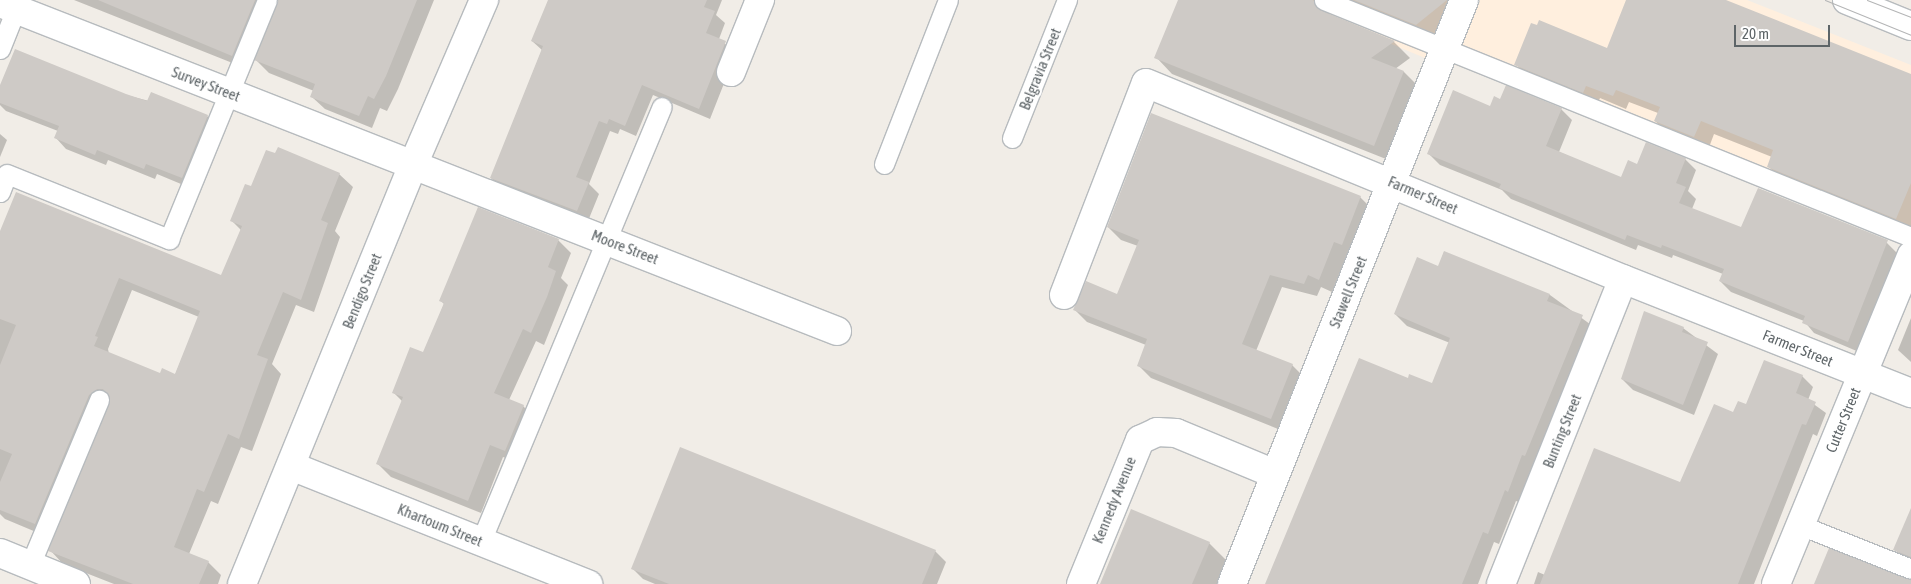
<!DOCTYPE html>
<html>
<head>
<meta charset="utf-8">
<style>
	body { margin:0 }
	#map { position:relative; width:1911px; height:584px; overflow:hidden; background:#f1ede7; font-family:"Asap Condensed",sans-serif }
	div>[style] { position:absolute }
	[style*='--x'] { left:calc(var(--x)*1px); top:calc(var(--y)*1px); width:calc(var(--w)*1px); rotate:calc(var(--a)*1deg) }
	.commercial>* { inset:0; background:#ffefde }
	.shadow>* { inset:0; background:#0003 }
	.building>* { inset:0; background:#cecac6 }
	.roads { filter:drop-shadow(1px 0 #b7bbbe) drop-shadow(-1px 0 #b7bbbe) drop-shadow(0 1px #b7bbbe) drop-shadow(0 -1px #b7bbbe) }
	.lane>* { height:19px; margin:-9.5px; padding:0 9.5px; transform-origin:9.5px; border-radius:9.5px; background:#fff }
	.street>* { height:28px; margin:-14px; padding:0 14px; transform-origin:14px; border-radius:14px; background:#fff }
	.secondary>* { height:28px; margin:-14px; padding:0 14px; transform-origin:14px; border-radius:14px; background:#fff }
	.tram>* { height:1px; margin:-0.5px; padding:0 0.5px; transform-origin:0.5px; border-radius:0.5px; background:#b4b5b6 }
	span { translate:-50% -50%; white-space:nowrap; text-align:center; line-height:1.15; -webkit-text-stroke:4.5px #fff; paint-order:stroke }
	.street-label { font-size:15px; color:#5e6568 }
	.scale { position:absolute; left:1734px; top:25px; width:96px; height:22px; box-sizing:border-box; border:2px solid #5e6568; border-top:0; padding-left:6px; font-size:15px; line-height:18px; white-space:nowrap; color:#5e6568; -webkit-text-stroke:4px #fff; paint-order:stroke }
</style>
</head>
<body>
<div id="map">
	<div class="commercial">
		<i style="clip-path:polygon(1285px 0,1747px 0,1911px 65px,1911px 245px,1483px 72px,1425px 58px)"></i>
	</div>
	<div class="shadow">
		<i style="clip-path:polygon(74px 0,434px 0,398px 89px,387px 111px,380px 108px,372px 128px,325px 109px,312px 97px,314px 91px,269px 73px,256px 60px,278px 1px,269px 8px,245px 68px)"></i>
		<i style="clip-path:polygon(549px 0,722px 0,716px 15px,725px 23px,719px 39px,736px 53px,710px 119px,653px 95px,636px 136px,620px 129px,618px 134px,610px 131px,589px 184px,599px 194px,588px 221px,502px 189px,491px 178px,542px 50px,532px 41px)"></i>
		<i style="clip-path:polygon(1179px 0,1463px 0,1433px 41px,1329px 12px,1329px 15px,1394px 42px,1410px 58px,1395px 69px,1404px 72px,1420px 88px,1391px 161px,1172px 74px,1156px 57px)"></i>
		<i style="clip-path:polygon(1628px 0,1722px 0,1911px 75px,1911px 229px,1782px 180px,1768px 166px,1772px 157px,1714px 134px,1708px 150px,1669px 134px,1655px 121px,1658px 113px,1629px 102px,1626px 109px,1600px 98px,1597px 105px,1529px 78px,1516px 64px,1608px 49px)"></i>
		<i style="clip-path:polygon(0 89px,126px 95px,207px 116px,218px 127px,193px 189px,157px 174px,155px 179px,108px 160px,106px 165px,66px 149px,56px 138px,58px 131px,6px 111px,0 105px)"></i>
		<i style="clip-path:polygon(1501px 100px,1561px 109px,1572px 120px,1559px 152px,1622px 179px,1638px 165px,1685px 159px,1696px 170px,1688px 191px,1696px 199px,1692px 209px,1742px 229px,1759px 189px,1887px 243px,1898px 254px,1859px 352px,1814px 333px,1804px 321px,1731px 292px,1720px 281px,1723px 274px,1673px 255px,1672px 258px,1638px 245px,1636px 250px,1511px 199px,1502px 190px,1440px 165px,1429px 154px)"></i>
		<i style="clip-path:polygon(0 134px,7px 140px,0 157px)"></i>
		<i style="clip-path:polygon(evenodd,339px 174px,353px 187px,335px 231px,340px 237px,314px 312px,296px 305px,272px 364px,281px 374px,252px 451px,241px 447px,218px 504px,211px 501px,189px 554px,208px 562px,221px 575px,218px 584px,114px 584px,63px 564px,50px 550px,112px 400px,102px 409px,48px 537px,5px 519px,0 514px,0 235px,222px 276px,241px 230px,232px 221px,252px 188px,339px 174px,132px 290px,199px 317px,175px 375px,161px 375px,109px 354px,108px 349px,132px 290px)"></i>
		<i style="clip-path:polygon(1360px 197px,1373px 210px,1355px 257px,1347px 254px,1332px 292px,1321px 287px,1317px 296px,1282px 287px,1256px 351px,1292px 365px,1305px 378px,1283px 431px,1151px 378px,1138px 365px,1146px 345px,1087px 322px,1074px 309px,1118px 296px,1138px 246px,1121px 240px,1108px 227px)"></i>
		<i style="clip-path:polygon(558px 240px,571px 253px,561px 278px,568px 285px,544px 345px,536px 341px,509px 400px,523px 406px,536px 419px,518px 463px,503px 457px,481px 513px,391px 477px,378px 464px,403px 402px,393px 392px,424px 354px,444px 304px,440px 300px)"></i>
		<i style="clip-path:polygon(1444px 252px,1550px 295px,1594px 327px,1519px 502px,1516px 501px,1499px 544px,1494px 542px,1478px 584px,1267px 584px,1408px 380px,1433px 385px,1450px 343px,1407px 326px,1395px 314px,1439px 267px)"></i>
		<i style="clip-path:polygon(1911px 318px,1911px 362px,1898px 350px)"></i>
		<i style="clip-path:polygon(1683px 328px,1718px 354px,1694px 415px,1633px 390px,1622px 379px)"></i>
		<i style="clip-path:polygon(1802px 376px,1813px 387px,1808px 400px,1826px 413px,1817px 436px,1813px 434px,1754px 584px,1534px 584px,1538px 572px,1545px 575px,1681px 484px,1734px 414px)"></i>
		<i style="clip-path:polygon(1911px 510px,1911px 563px,1895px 550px)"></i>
		<i style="clip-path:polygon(1209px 543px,1227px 561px,1217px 584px,1101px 584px)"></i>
		<i style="clip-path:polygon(935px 551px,946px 562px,937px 584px,655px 584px,643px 579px,632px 568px)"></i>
	</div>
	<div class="building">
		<i style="clip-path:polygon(98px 0,255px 0,232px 56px)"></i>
		<i style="clip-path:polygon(278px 0,417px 0,386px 76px,374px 99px,368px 96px,359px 116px,310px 97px,315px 84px,254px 60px)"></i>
		<i style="clip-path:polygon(548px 0,707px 0,704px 7px,715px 11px,706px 33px,726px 41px,699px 109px,642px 85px,625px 126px,609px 119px,607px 124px,599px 121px,576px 177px,589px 182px,577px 211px,490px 178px,543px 46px,531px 41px)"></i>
		<i style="clip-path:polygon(1178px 0,1313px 0,1320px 10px,1395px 41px,1371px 58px,1404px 71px,1374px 146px,1154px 58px)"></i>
		<i style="clip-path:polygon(1354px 0,1447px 0,1416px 25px)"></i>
		<i style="clip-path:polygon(1626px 0,1726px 0,1911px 74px,1911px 183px,1896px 219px,1767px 167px,1773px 150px,1701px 121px,1694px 137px,1654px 121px,1660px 107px,1616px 90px,1613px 96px,1586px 86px,1583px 93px,1514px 65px,1531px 23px,1537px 25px,1539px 20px,1607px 48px)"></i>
		<i style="clip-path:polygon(15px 49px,126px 94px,147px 101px,151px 92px,208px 115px,182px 178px,146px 164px,144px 169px,97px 150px,95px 155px,54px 138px,59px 126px,0 103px,0 85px)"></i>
		<i style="clip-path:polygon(1506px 85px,1562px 108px,1546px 146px,1621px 177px,1628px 160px,1637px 164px,1646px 142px,1686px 158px,1676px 183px,1686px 187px,1679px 203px,1741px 227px,1758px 188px,1888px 240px,1848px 342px,1802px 323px,1805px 316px,1719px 281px,1724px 269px,1662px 245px,1661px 248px,1627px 235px,1625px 240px,1499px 188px,1501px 184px,1427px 154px,1453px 90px,1490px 106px,1494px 96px,1500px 99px)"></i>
		<i style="clip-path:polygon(1151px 113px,1361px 196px,1342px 245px,1334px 242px,1319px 280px,1308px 275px,1304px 284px,1270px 275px,1242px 344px,1293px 364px,1271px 419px,1137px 366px,1147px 339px,1073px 310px,1086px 281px,1117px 294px,1139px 240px,1107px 227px)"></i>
		<i style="clip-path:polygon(evenodd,278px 147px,340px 173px,321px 220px,328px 223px,301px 300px,283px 292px,257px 355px,268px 359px,239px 439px,228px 434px,204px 492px,197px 489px,174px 547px,209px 561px,199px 584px,133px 584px,48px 551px,110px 399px,103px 389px,97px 389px,89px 395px,35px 524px,0 510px,0 482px,12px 454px,0 449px,0 365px,16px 325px,0 319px,0 231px,16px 192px,221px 275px,242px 226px,230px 221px,245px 184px,251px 186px,266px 150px,275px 153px,278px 147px,119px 278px,200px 311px,175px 374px,162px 368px,160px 373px,94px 346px,98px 337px,95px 336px,119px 278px)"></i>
		<i style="clip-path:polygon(478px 207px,559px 239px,548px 267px,556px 271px,547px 297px,531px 333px,523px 329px,494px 393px,524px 405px,505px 451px,490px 445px,468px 501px,376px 464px,403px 397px,392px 393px,410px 347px,423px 352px,444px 303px,439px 301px)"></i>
		<i style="clip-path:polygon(1444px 251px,1550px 294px,1547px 301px,1583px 315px,1525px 456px,1522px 455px,1508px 492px,1505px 490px,1488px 534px,1483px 532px,1462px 584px,1265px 584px,1359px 358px,1408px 378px,1409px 374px,1432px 383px,1450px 338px,1394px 314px,1417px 257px,1438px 266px)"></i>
		<i style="clip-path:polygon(1644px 311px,1684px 327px,1682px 332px,1708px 342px,1683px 405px,1621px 379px)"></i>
		<i style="clip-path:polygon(1764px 360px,1803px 375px,1796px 393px,1816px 402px,1806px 425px,1802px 424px,1738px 584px,1540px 584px,1594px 448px,1680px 482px,1714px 404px,1733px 412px,1738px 401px,1746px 404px)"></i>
		<i style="clip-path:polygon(680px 447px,936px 550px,922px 584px,669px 584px,631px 569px)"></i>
		<i style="clip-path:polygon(1911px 508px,1911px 557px,1893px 550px)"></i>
		<i style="clip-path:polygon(1131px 509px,1210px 542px,1192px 584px,1100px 584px)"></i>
		<i style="clip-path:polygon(1829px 548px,1911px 580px,1911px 584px,1814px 584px)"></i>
	</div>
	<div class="roads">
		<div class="lane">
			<i style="--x:1324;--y:0;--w:633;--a:21.99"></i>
			<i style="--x:0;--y:49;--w:43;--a:-68.2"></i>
			<i style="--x:1012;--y:138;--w:149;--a:-68.3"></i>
			<i style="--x:884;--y:164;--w:176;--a:-68.7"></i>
			<i style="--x:0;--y:192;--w:19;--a:-69"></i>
			<i style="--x:7;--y:174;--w:175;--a:21.9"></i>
			<i style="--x:169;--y:239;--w:258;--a:-67.7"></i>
			<i style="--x:1800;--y:525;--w:119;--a:21.6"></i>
			<i style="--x:481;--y:541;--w:470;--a:-67.4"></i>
			<i style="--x:30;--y:565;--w:179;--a:-67.3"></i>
		</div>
		<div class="street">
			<i style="--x:0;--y:3;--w:899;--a:21.4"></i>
			<i style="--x:731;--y:72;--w:78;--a:-68.1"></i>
			<i style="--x:1064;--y:295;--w:227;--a:-68.9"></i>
			<i style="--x:1146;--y:83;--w:516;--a:22.34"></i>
			<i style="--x:1623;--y:279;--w:310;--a:21.6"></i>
			<i style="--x:291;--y:466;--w:320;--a:21.7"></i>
			<i style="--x:0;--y:553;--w:82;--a:22.2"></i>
			<i style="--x:242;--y:584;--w:453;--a:-67.8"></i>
			<i style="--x:413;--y:165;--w:180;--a:-66.7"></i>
			<i style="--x:1081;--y:584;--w:156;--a:-67.7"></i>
			<i style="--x:1140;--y:440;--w:19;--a:-25"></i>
			<i style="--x:1157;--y:432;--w:19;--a:3"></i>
			<i style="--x:1176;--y:433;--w:107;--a:22.5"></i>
			<i style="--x:1232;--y:584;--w:628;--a:-68.33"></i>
			<i style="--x:1501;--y:584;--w:328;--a:-68.2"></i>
			<i style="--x:1776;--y:584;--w:355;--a:-67.6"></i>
		</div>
		<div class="secondary">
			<i style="--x:1847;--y:0;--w:69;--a:22.1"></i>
		</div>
	</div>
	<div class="tram">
		<i style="--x:1825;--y:0;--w:93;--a:22.1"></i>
		<i style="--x:1867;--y:0;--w:47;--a:21.1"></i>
	</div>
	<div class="street-label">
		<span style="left:1040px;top:69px;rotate:-68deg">Belgravia Street</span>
		<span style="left:206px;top:84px;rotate:21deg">Survey Street</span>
		<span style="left:1423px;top:195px;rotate:23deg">Farmer Street</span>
		<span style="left:625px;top:247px;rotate:21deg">Moore Street</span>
		<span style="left:362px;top:291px;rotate:-68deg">Bendigo Street</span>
		<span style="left:1348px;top:292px;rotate:-68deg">Stawell Street</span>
		<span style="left:1798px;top:348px;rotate:22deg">Farmer Street</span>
		<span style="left:1843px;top:420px;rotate:-68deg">Cutter Street</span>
		<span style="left:1562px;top:431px;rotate:-68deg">Bunting Street</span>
		<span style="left:1114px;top:500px;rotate:-68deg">Kennedy Avenue</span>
		<span style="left:440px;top:525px;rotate:22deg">Khartoum Street</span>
	</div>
	<div class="scale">20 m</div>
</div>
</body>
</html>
